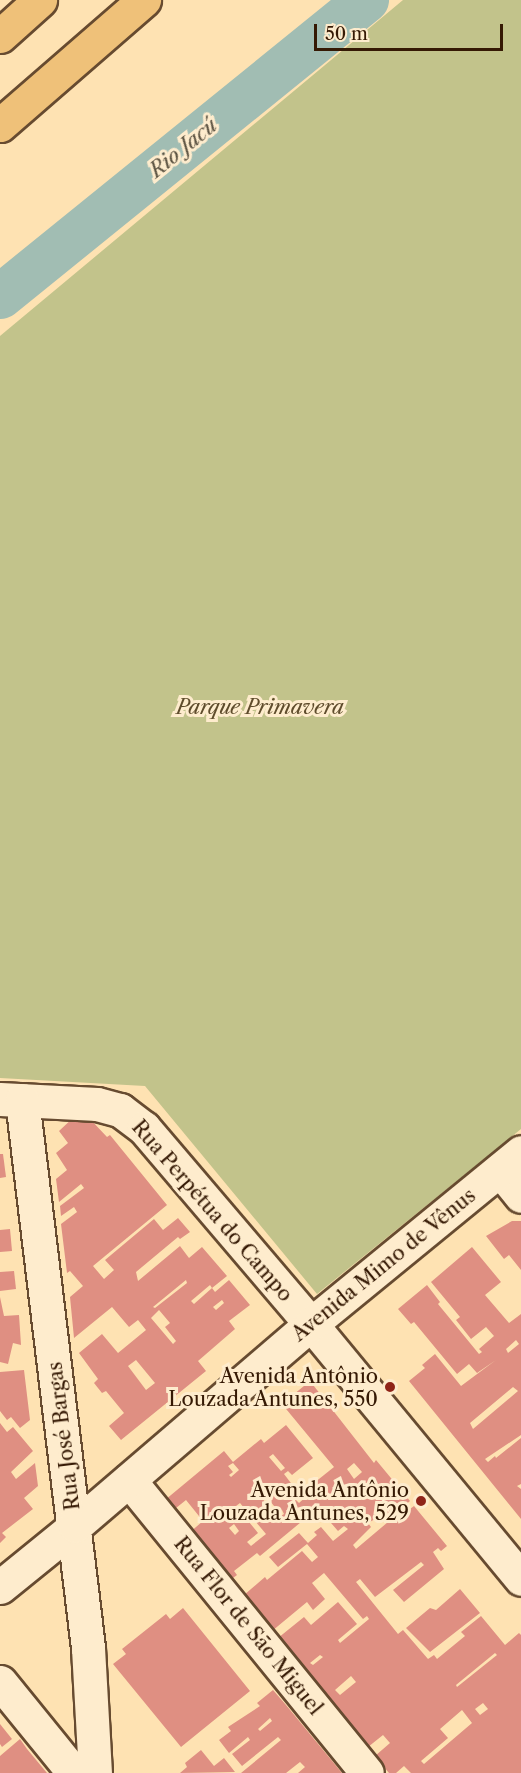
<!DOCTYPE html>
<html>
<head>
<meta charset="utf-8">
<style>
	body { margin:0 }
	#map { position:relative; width:521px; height:1773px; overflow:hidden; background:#fee2b2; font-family:"Libre Caslon Text",serif }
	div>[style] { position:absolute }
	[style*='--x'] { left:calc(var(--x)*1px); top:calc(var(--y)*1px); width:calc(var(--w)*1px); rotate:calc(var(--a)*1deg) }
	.green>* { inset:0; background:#c2c38b }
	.river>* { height:45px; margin:-22.5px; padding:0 22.5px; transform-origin:22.5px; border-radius:22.5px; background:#a1bdb3 }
	.building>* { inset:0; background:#df8f82 }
	.roads { filter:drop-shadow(2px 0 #674b30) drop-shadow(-2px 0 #674b30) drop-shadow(0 2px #674b30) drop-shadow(0 -2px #674b30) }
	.minor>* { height:33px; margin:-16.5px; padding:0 16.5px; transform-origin:16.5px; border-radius:16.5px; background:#feeccd }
	.highway>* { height:33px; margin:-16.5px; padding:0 16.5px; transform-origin:16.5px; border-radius:16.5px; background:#efc179 }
	.dots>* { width:16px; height:16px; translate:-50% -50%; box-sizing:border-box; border:3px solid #feeccd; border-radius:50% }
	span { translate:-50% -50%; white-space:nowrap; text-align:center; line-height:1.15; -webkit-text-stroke:6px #feeccd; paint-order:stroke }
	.park-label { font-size:20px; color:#5f4c2c; font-style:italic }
	.street-label { font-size:20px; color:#351904 }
	.poi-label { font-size:20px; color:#351904 }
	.right { translate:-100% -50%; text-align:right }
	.water-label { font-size:21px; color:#5b5241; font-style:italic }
	.scale { position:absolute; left:314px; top:24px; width:189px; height:27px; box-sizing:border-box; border:3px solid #351904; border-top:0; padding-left:8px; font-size:18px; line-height:21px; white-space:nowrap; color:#351904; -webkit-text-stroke:4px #feeccd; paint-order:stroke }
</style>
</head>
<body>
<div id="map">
	<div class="green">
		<i style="clip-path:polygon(403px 0,521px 0,521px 1129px,317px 1294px,145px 1086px,0 1078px,0 336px)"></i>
	</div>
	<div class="river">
		<i style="--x:0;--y:296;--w:471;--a:-39"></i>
	</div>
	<div class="building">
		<i style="clip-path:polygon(evenodd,74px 1117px,90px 1119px,107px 1137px,110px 1135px,167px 1205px,93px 1266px,104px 1279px,114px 1270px,105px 1260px,154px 1219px,163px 1230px,178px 1218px,190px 1232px,180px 1239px,178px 1237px,136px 1272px,138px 1281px,180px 1246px,189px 1258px,202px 1247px,227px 1276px,212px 1288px,215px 1292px,229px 1280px,250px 1305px,229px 1321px,235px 1329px,198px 1361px,206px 1371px,121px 1440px,109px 1426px,124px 1413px,106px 1391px,102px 1393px,94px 1383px,98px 1379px,79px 1353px,102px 1334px,118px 1353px,146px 1330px,138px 1320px,129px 1327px,112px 1307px,74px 1338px,70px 1297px,83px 1286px,70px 1271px,67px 1273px,61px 1224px,77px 1212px,74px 1207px,61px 1216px,60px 1206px,84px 1188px,81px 1184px,59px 1202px,56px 1179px,67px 1170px,56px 1153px,68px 1143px,59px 1131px,74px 1117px,186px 1280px,187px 1283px,155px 1308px,153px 1307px,186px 1280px,74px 1117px,210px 1285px,212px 1288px,194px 1304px,191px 1301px,210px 1285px,74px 1117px,222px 1300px,224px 1303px,216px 1310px,213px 1307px,222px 1300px,74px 1117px,159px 1310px,170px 1323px,165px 1327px,176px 1341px,173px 1344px,151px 1318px,159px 1310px,74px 1117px,136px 1360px,155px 1383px,146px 1390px,128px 1366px,136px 1360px)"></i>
		<i style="clip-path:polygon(0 1154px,3px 1154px,6px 1177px,0 1178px)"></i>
		<i style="clip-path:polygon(512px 1221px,521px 1221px,521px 1270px,509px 1255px,504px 1259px,486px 1236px)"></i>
		<i style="clip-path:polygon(10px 1229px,12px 1251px,0 1252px,0 1230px)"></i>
		<i style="clip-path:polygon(evenodd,472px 1247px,501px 1282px,485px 1295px,509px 1323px,521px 1314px,521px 1435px,485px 1459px,488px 1462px,495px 1456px,496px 1458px,521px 1438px,521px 1484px,517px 1486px,521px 1489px,521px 1519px,409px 1381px,425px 1368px,422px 1365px,435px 1354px,461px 1386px,496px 1360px,477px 1373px,469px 1364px,457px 1374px,414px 1322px,411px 1324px,398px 1309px,427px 1285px,440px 1302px,438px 1304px,479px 1354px,482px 1352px,479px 1349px,494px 1336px,486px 1327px,471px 1339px,456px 1320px,460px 1317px,431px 1282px,472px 1247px,516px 1340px,519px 1344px,508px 1353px,506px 1349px,516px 1340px,472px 1247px,513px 1387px,518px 1391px,473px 1429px,470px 1423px,513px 1387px)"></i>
		<i style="clip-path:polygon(14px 1271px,16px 1289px,0 1291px,0 1272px)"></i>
		<i style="clip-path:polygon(0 1297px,4px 1316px,19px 1315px,21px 1345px,13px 1343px,8px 1364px,0 1362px)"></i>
		<i style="clip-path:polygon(24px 1370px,30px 1420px,20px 1428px,11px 1417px,7px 1420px,0 1411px,0 1372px)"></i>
		<i style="clip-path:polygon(evenodd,310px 1381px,374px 1463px,376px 1460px,410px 1501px,394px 1514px,398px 1518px,414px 1506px,447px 1546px,441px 1551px,438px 1548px,433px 1552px,444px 1569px,404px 1602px,393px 1590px,424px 1565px,421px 1562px,375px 1597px,360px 1579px,356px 1582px,398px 1634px,403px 1630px,428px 1659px,434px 1655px,437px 1659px,465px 1636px,461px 1632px,481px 1616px,505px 1645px,519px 1633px,521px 1635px,521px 1773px,411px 1773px,404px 1766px,396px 1773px,389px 1773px,375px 1756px,390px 1743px,383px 1735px,368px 1747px,278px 1638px,304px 1617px,311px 1625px,338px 1602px,357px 1624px,338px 1640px,340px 1643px,369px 1619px,367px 1616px,363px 1619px,324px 1573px,312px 1583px,325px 1599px,313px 1610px,307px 1602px,272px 1631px,244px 1595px,265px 1577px,267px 1580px,302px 1551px,312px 1562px,318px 1557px,307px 1544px,278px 1567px,269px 1557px,299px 1533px,308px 1543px,317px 1535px,314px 1532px,321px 1527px,333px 1541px,348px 1529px,344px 1526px,338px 1531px,318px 1508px,260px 1556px,257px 1553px,234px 1571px,237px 1575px,229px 1581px,189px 1533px,203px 1521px,186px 1500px,171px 1512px,165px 1500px,224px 1451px,233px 1462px,261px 1439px,264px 1443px,286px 1425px,313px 1458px,292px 1475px,288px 1471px,284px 1474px,300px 1495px,295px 1499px,299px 1503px,308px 1495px,304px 1491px,334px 1467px,282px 1404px,310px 1381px,273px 1454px,285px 1468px,281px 1471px,269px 1457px,273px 1454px,310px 1381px,233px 1463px,239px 1470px,231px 1477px,229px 1475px,233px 1472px,228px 1466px,233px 1463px,310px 1381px,354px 1463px,362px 1472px,354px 1479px,347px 1469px,354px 1463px,310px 1381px,256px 1484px,279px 1512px,282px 1510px,284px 1514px,278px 1518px,253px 1487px,256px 1484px,310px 1381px,240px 1503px,266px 1534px,251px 1546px,247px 1542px,258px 1533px,236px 1506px,240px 1503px,310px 1381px,382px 1515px,388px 1522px,356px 1549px,353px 1545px,371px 1527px,368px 1523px,382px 1515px,310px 1381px,234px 1524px,239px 1531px,235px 1535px,229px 1528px,234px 1524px,310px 1381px,495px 1653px,497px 1655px,457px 1687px,456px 1685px,495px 1653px,310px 1381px,320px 1655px,323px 1657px,313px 1665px,310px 1663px,320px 1655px,310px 1381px,351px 1676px,356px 1682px,340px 1695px,335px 1690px,351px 1676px,310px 1381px,483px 1703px,488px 1709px,480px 1715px,475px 1709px,483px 1703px,310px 1381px,462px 1710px,472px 1723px,424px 1764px,421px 1761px,448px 1738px,440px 1729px,462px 1710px)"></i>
		<i style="clip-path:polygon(0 1423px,7px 1432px,13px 1427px,33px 1451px,11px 1472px,16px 1479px,35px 1463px,38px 1486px,24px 1498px,33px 1509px,2px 1533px,6px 1537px,0 1543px)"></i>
		<i style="clip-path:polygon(460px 1589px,480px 1613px,430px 1652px,406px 1628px,430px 1608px,436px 1610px)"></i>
		<i style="clip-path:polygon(183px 1608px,250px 1691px,181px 1747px,113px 1664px,126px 1654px,122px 1649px,166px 1614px,170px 1619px)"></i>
		<i style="clip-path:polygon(evenodd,273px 1690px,286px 1705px,342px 1773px,298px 1773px,305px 1767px,300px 1762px,286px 1773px,241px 1773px,281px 1740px,278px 1737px,242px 1766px,232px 1754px,250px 1740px,248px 1737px,229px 1753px,219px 1740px,231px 1731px,228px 1727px,260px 1706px,257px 1703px,273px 1690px,270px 1718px,272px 1721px,260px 1731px,258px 1729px,270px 1718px)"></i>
		<i style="clip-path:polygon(0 1724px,12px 1739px,2px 1747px,0 1744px)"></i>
		<i style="clip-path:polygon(20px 1739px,27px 1749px,47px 1773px,0 1773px,0 1756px)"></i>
		<i style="clip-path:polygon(201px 1750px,214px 1766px,224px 1758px,235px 1772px,180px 1773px,187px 1767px,185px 1763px)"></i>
	</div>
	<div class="roads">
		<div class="minor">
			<i style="--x:0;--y:1099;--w:97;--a:3"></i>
			<i style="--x:97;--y:1104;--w:24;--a:15"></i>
			<i style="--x:120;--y:1110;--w:30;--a:37"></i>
			<i style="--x:144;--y:1128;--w:257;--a:49.6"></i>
			<i style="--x:311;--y:1324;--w:330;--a:50.5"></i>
			<i style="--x:22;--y:1100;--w:552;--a:83.13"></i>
			<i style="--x:88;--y:1648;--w:125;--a:86.8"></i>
			<i style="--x:500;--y:1170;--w:33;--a:51"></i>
			<i style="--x:129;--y:1480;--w:377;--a:50.9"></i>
			<i style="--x:0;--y:1587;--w:97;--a:-39.1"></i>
			<i style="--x:75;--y:1526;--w:311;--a:-40.6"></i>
			<i style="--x:311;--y:1324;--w:271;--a:-39.3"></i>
			<i style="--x:0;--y:1682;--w:117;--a:50.9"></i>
		</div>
		<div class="highway">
			<i style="--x:0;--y:36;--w:54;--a:-42"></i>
			<i style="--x:0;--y:125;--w:191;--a:-41"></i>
		</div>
	</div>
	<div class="dots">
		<i style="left:390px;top:1387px;background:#8f2418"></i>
		<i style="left:421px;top:1501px;background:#8f2418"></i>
	</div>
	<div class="park-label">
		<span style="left:260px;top:707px">Parque Primavera</span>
	</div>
	<div class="street-label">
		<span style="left:212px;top:1211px;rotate:49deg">Rua Perpétua do Campo</span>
		<span style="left:384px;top:1265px;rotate:-39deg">Avenida Mimo de Vênus</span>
		<span style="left:64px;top:1436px;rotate:-97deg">Rua José Bargas</span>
		<span style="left:248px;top:1626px;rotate:51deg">Rua Flor de São Miguel</span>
	</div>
	<div class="poi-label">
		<span class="right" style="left:378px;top:1388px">Avenida Antônio<br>Louzada Antunes, 550</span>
		<span class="right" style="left:409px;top:1502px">Avenida Antônio<br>Louzada Antunes, 529</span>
	</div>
	<div class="water-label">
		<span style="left:183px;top:148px;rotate:-39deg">Rio Jacú</span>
	</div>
	<div class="scale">50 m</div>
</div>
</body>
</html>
